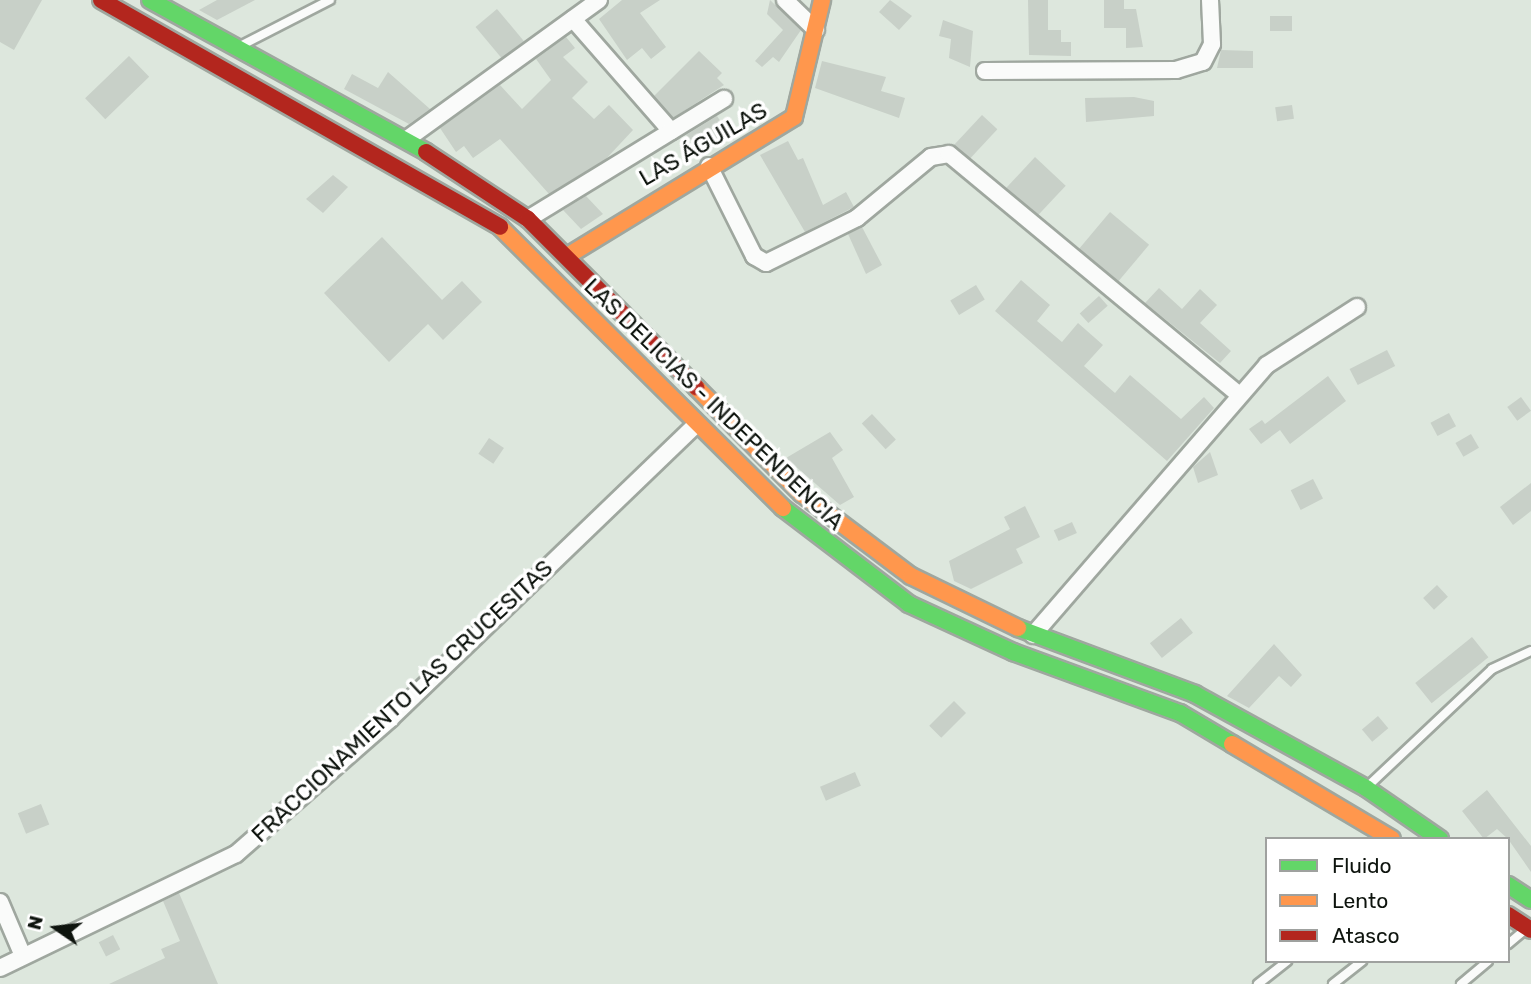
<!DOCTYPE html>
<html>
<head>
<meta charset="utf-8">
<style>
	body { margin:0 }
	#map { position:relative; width:1531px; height:984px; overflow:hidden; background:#dde7dd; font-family:Rubik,sans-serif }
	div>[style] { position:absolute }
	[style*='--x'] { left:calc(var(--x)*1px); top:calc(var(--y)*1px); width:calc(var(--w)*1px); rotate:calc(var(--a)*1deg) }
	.building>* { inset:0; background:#c8d0c8; transform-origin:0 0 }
	.roads { filter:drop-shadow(2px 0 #9fa79f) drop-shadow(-2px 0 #9fa79f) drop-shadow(0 2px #9fa79f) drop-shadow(0 -2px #9fa79f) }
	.lane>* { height:8px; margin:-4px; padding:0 4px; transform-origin:4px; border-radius:4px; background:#fafbfa }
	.street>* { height:16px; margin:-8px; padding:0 8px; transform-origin:8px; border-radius:8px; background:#fafbfa }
	.fast>* { height:16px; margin:-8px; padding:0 8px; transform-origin:8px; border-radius:8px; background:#63d668 }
	.slow>* { height:16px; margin:-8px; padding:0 8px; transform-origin:8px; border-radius:8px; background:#ff974d }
	.jam>* { height:16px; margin:-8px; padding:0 8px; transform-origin:8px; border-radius:8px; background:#b3261e }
	span { translate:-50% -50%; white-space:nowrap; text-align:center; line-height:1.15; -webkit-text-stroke:7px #fff; paint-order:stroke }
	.street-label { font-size:23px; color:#0e140e }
	.legend { position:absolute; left:1265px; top:837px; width:245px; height:126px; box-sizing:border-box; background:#fff; border:2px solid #9fa19f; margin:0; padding:9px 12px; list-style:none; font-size:21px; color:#0e140e }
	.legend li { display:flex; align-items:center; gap:14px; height:35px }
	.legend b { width:35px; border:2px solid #9fa19f }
	.north { position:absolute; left:21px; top:893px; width:70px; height:70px; -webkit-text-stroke:5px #fff; paint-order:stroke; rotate:284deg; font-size:19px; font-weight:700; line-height:28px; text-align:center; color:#0e140e }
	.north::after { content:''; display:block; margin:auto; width:24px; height:32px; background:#0e140e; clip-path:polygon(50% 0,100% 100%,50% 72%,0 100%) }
</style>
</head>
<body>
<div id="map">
	<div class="building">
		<i style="clip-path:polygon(0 0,42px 0,14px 50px,0 42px)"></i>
		<i style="clip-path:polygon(217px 0,255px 0,217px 20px,199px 10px)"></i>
		<i style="clip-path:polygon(622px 0,660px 0,640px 13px,666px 47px,651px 59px,642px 48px,627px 60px,599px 19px)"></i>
		<i style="clip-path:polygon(770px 0,801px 30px,779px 62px,773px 57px,762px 67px,755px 61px,783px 30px,767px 14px)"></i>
		<i style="clip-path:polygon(890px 0,912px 16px,899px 30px,879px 12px)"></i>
		<i style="clip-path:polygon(1028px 0,1048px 0,1048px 30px,1061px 30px,1061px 42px,1071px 42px,1071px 56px,1029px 55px)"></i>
		<i style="clip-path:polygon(1104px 0,1124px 0,1124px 9px,1136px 9px,1143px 47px,1126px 48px,1126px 28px,1104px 28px)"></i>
		<i style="left:497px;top:9px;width:42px;height:28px;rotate:50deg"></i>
		<i style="left:1270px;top:16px;width:22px;height:15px"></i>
		<i style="clip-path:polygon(943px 20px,973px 31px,970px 67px,949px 58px,951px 39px,939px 36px)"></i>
		<i style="clip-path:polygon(566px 37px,575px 48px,563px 57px,588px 82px,572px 98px,594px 119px,609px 105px,633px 130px,605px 160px,549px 194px,500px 139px,473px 158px,464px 146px,456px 152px,440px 128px,500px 85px,522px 109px,551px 80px,536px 59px)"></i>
		<i style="clip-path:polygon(1221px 50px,1253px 51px,1253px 68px,1217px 68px)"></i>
		<i style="clip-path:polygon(699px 51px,722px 73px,717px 78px,724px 85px,673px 118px,654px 96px)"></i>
		<i style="left:129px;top:56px;width:29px;height:61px;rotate:46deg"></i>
		<i style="clip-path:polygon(822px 61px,886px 77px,881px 91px,905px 98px,899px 118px,815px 88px)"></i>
		<i style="clip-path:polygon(388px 72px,430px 109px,409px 124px,344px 89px,352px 74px,378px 88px)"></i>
		<i style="clip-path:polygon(1134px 97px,1154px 101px,1154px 116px,1086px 122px,1085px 98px)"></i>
		<i style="left:1292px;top:105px;width:14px;height:17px;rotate:82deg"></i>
		<i style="left:982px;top:115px;width:21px;height:41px;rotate:43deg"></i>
		<i style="clip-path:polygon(717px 116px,731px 137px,709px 150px,701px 136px,693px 142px,686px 135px)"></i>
		<i style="clip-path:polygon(788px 141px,798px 160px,803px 158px,823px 205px,846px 192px,854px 207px,805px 232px,760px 155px)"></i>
		<i style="left:1035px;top:157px;width:42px;height:42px;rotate:43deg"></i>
		<i style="clip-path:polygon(333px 175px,348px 187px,323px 213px,306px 199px)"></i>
		<i style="clip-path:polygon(586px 196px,603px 214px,581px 229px,563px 210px)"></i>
		<i style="left:1110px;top:212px;width:51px;height:48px;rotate:40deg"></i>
		<i style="clip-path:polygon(862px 227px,882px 265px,866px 274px,848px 234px)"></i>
		<i style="clip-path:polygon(382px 237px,442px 300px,462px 281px,482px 302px,443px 340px,428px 324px,389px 362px,324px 293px)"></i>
		<i style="clip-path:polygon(1021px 280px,1050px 305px,1037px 321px,1062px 342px,1078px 323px,1103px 345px,1084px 366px,1115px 393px,1130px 375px,1181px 419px,1204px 397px,1214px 408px,1167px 461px,995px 311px)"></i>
		<i style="left:976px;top:285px;width:17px;height:30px;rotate:59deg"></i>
		<i style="clip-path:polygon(1159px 288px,1182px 309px,1200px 289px,1217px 305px,1200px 323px,1231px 351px,1220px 363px,1145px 303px)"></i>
		<i style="left:1099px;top:296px;width:13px;height:26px;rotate:48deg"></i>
		<i style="left:1387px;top:350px;width:18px;height:42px;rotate:63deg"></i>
		<i style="clip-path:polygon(1328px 376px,1346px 401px,1290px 444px,1280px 430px,1261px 444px,1249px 429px,1262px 420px,1265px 424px)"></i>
		<i style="left:1521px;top:397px;width:17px;height:17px;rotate:54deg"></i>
		<i style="left:1449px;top:413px;width:15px;height:21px;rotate:62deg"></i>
		<i style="left:872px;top:414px;width:35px;height:14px;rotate:47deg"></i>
		<i style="clip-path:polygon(830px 432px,843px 450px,832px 458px,854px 497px,840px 505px,786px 458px)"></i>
		<i style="left:1471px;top:434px;width:16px;height:18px;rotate:60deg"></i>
		<i style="left:489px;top:438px;width:18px;height:19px;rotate:34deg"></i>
		<i style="clip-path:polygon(1210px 452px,1218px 475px,1198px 483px,1193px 467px)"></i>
		<i style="left:1313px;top:479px;width:22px;height:25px;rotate:63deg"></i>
		<i style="clip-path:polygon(1531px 483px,1531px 511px,1513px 525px,1500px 507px)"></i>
		<i style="clip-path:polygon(1025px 506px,1040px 537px,1016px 549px,1023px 563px,971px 589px,954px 581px,949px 561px,1010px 529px,1004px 517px)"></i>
		<i style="left:1072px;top:522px;width:12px;height:20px;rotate:66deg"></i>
		<i style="left:1437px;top:585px;width:16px;height:19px;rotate:47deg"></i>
		<i style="left:1181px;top:618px;width:19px;height:40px;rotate:51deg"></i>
		<i style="left:1472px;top:637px;width:26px;height:73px;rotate:51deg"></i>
		<i style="clip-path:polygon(1274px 644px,1302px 675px,1291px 687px,1279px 676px,1249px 708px,1227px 696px)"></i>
		<i style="left:954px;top:701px;width:17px;height:35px;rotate:45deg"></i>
		<i style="left:1378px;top:716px;width:16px;height:21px;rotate:50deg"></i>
		<i style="left:855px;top:772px;width:15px;height:38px;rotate:67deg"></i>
		<i style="clip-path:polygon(1487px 790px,1531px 846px,1531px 872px,1508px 839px,1497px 829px,1484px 839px,1462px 811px)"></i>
		<i style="left:41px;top:804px;width:22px;height:25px;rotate:68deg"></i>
		<i style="clip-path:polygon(179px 893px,218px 984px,109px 984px,165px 958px,161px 949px,180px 941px,163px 901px)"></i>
		<i style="left:113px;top:935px;width:16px;height:16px;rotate:63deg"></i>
	</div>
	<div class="roads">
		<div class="lane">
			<i style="--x:240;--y:46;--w:101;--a:-27.1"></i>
			<i style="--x:1368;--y:786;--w:170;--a:-43.3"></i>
			<i style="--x:1492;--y:669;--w:43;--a:-24.8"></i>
			<i style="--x:1508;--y:944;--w:23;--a:-40"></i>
			<i style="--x:1258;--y:984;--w:37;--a:-38"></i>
			<i style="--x:1333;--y:984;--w:37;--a:-38"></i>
			<i style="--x:1461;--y:984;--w:35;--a:-40"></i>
		</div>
		<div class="street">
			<i style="--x:785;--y:0;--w:43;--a:44.1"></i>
			<i style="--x:573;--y:19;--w:149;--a:48.8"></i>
			<i style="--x:985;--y:71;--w:191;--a:-0.3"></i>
			<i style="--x:1176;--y:70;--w:28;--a:-17"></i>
			<i style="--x:1203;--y:62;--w:20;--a:-63"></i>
			<i style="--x:1212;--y:44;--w:44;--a:-92.6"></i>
			<i style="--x:407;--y:139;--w:237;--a:-35.9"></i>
			<i style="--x:709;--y:166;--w:101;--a:63.4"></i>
			<i style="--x:754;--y:256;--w:14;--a:30"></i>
			<i style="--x:766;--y:263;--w:102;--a:-26.3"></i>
			<i style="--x:857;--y:218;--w:96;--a:-39.5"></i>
			<i style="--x:931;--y:157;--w:18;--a:-9"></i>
			<i style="--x:949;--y:154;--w:377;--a:39.7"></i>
			<i style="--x:528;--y:219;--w:230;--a:-31.5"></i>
			<i style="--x:1033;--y:635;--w:357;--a:-49.1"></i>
			<i style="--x:1267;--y:365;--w:107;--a:-32.8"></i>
			<i style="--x:0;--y:902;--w:59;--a:66.9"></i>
			<i style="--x:0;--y:968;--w:262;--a:-25.8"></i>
			<i style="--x:236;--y:854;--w:205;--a:-41.2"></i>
			<i style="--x:390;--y:719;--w:424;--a:-43.9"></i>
		</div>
		<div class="fast">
			<i style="--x:150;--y:0;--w:315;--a:28.8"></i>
			<i style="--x:783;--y:508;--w:158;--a:37.3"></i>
			<i style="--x:909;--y:604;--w:115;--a:24.8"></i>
			<i style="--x:1013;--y:652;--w:178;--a:20.1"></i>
			<i style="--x:1180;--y:713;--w:61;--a:30.8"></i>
			<i style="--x:1018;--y:628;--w:189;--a:20.4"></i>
			<i style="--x:1195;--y:694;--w:195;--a:28.8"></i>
			<i style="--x:1366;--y:788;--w:90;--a:34.6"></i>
			<i style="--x:1508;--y:885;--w:27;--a:33"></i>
		</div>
		<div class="slow">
			<i style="--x:500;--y:227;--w:399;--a:44.8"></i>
			<i style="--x:569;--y:255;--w:264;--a:-31.5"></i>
			<i style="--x:794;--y:117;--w:120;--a:-76.5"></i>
			<i style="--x:696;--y:387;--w:151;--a:45.3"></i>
			<i style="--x:802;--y:494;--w:136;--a:37"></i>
			<i style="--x:911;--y:576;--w:119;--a:25.9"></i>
			<i style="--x:1232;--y:744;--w:186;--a:30.7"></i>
		</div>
		<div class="jam">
			<i style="--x:101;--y:0;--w:459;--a:29.6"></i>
			<i style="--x:426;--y:152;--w:122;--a:33.3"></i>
			<i style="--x:528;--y:219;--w:238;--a:45"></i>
			<i style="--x:1508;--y:915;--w:27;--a:33"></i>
		</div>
	</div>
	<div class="street-label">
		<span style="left:703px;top:144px;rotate:-30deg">LAS ÁGUILAS</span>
		<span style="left:714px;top:404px;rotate:44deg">LAS DELICIAS - INDEPENDENCIA</span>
		<span style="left:402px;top:701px;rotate:-43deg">FRACCIONAMIENTO LAS CRUCESITAS</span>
	</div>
	<ul class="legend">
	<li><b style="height:9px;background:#63d668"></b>Fluido</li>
	<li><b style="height:9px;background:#ff974d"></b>Lento</li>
	<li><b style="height:9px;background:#b3261e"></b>Atasco</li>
	</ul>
	<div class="north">N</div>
</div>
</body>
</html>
